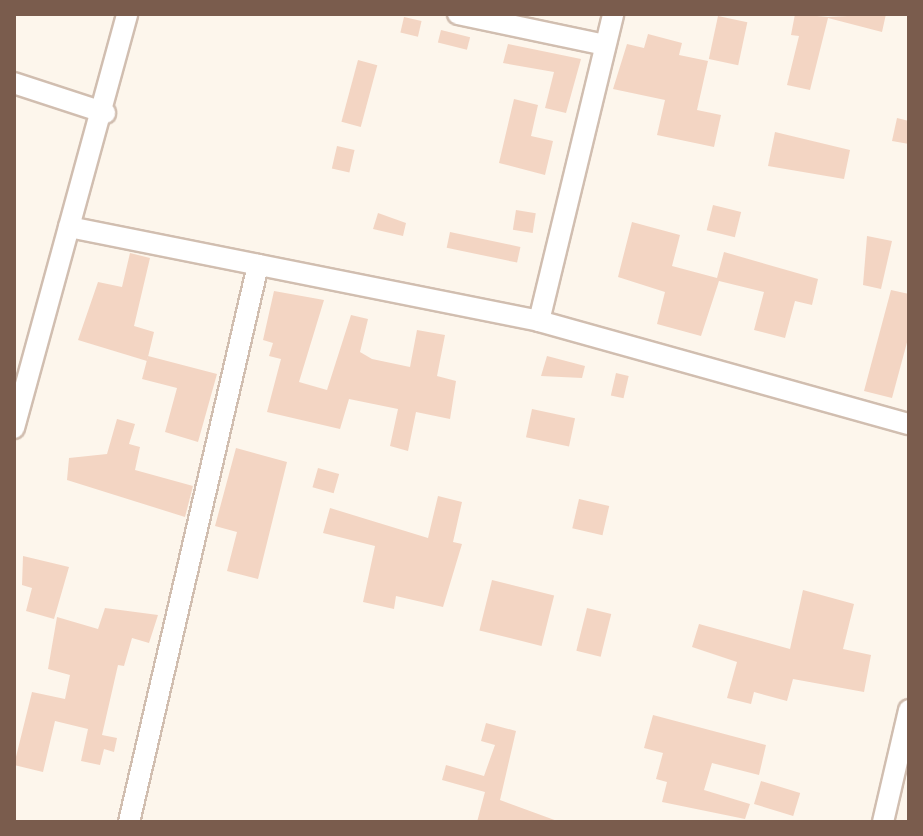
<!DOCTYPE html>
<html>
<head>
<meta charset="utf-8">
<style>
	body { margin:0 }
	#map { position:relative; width:923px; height:836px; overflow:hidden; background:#fdf6ec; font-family:"Fira Sans",sans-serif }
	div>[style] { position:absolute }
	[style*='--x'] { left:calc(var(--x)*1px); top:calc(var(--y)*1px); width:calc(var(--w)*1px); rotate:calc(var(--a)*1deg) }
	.building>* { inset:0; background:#f3d5c3; transform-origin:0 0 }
	.roads { filter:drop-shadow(2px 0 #d1beb0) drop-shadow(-2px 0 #d1beb0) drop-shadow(0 2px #d1beb0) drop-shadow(0 -2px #d1beb0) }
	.street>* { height:20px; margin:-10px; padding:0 10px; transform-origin:10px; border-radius:10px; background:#fff }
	span { translate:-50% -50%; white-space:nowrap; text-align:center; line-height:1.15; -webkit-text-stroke:6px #fffaf3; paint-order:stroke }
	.frame { position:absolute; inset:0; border:16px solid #7a5c4d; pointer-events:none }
</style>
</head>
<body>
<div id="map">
	<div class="building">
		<i style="clip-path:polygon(795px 14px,828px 17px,886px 14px,882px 32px,828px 18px,810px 90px,787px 85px,799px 36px,791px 35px)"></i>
		<i style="left:718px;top:16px;width:30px;height:44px;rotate:12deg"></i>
		<i style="left:404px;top:17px;width:18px;height:16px;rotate:13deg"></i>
		<i style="left:441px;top:30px;width:30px;height:13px;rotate:14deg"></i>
		<i style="clip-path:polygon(648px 34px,682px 43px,679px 55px,708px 61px,697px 110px,721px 115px,714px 147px,657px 135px,665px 100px,613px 89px,627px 44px,644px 48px)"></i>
		<i style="clip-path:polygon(508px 44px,581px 59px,566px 113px,545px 108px,554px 72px,503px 63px)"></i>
		<i style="left:358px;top:60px;width:20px;height:64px;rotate:15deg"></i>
		<i style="clip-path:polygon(514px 99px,538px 105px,531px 136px,553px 141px,545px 175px,499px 163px)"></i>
		<i style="clip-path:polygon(897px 118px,909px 121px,909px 144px,892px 141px)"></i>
		<i style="clip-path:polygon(775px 132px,850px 150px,844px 179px,768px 166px)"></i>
		<i style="left:337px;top:146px;width:18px;height:23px;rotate:13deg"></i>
		<i style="left:713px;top:205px;width:29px;height:26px;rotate:14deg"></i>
		<i style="left:516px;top:210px;width:20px;height:20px;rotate:9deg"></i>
		<i style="clip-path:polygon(378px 213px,406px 223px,403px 236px,373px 229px)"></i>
		<i style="clip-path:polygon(632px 222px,680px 235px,672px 266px,717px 278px,724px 252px,818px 279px,812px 305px,795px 301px,785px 338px,754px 330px,764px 292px,719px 281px,701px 336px,657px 324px,665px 292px,618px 277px)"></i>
		<i style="left:450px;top:232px;width:72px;height:16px;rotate:12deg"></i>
		<i style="clip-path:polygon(867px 236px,892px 241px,881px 289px,863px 285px)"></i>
		<i style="clip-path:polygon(130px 253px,150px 258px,134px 326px,154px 332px,147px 361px,78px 340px,98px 282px,122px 287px)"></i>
		<i style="clip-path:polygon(891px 290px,909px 294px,909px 335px,892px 398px,864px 391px)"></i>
		<i style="clip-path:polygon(274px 291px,324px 300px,299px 382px,327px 390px,351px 315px,368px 319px,360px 352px,372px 359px,410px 367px,417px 330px,445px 335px,437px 376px,456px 381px,450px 419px,416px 412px,408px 451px,390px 446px,398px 409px,349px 399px,340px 429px,267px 412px,281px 359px,269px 356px,273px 343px,263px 340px)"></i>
		<i style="clip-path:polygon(148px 356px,217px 374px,198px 442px,165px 432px,177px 388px,142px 379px)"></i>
		<i style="clip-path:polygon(547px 356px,585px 366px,582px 378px,541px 376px)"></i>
		<i style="left:616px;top:373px;width:13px;height:23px;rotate:13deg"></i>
		<i style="left:532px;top:409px;width:44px;height:29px;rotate:12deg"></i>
		<i style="clip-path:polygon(117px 419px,135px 424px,129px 444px,140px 447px,135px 470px,193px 486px,185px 517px,67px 480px,69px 458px,107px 454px)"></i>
		<i style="clip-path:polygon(236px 448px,287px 462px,258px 579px,227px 571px,237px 532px,215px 526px)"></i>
		<i style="left:318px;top:468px;width:22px;height:20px;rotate:16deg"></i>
		<i style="clip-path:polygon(438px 496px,462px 502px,453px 542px,462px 544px,443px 607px,396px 596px,394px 609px,363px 602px,375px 546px,323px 533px,330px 508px,428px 538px)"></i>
		<i style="left:579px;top:499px;width:31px;height:30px;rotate:13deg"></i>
		<i style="clip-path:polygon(23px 556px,69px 567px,54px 619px,26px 611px,32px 588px,22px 585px)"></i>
		<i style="left:492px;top:580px;width:64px;height:52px;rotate:14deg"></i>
		<i style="clip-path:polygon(803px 590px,854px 604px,843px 649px,871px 655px,864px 692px,793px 679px,787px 701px,754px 692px,751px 704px,727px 698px,737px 662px,692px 647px,699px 624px,790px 649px)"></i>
		<i style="clip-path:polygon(105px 608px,158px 615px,149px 643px,132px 638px,124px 666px,118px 665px,102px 735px,117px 738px,114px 752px,104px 749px,100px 765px,81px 761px,88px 729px,55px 721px,43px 772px,14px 765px,32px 692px,65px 699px,70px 675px,48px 669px,57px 617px,98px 629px)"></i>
		<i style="left:587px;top:608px;width:25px;height:44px;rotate:14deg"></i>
		<i style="clip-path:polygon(653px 715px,766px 745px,759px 775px,712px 763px,704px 790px,750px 804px,745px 819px,662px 802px,667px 782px,656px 779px,663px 753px,644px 748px)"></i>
		<i style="clip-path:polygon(486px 723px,516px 731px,500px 800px,560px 822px,477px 822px,485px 792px,442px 780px,446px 765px,484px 776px,495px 745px,481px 741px)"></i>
		<i style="left:761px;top:781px;width:41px;height:24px;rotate:17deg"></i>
	</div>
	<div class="roads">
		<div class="street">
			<i style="--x:458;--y:14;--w:150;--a:11.9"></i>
			<i style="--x:14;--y:83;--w:96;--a:18.2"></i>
			<i style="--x:69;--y:227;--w:479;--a:11.3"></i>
			<i style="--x:539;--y:321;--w:384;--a:15.6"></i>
			<i style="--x:539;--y:321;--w:316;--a:-76.4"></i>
			<i style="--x:14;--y:428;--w:429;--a:-74.7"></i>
			<i style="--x:129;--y:822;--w:572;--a:-76.96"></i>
			<i style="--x:883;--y:822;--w:115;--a:-76.9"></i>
		</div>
	</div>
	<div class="frame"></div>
</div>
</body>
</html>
